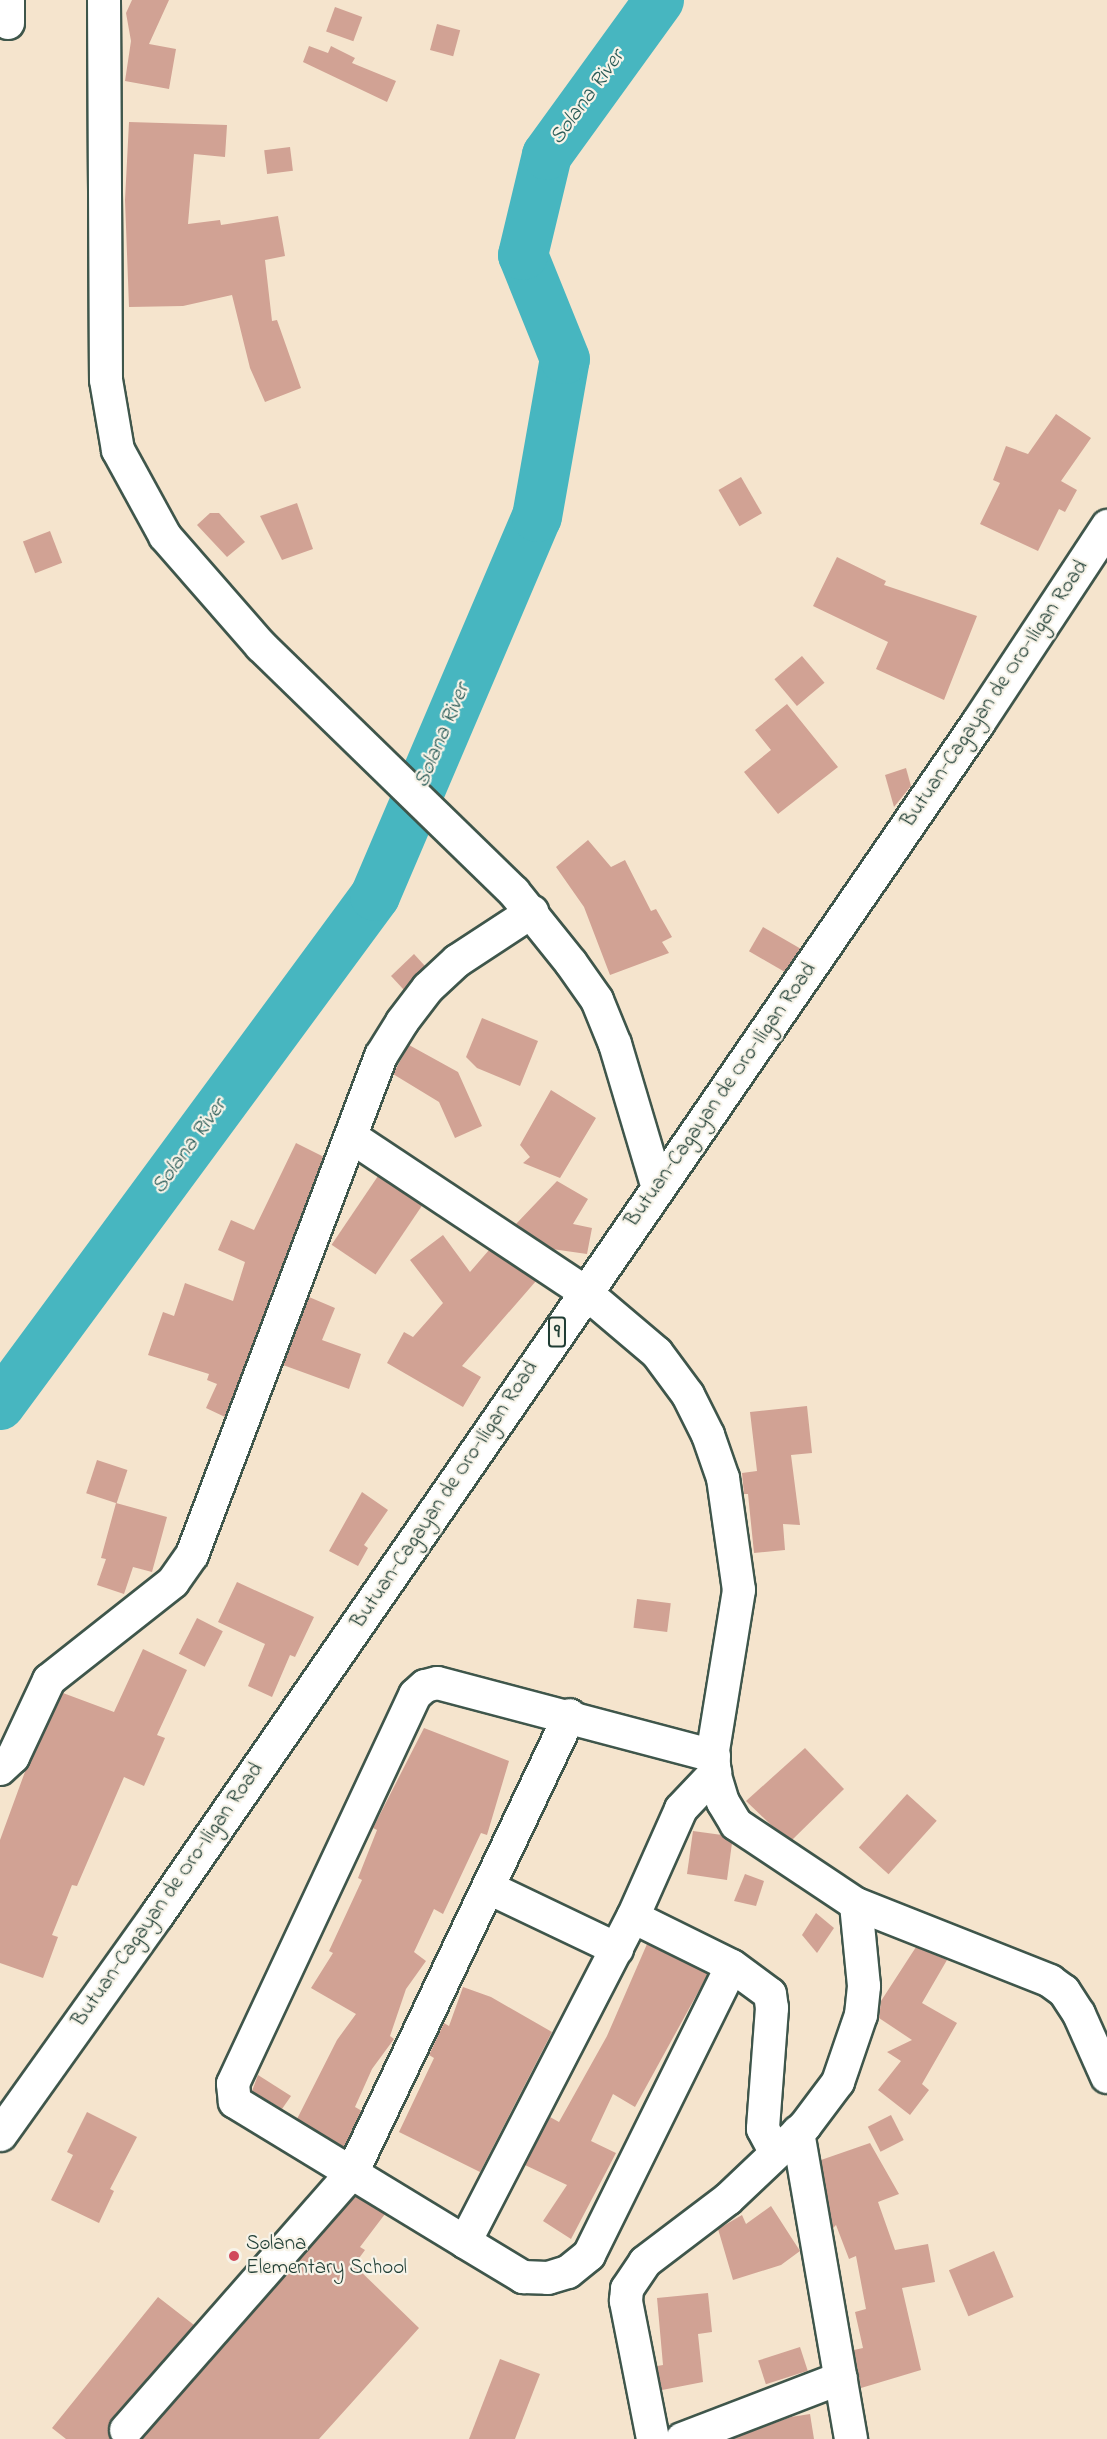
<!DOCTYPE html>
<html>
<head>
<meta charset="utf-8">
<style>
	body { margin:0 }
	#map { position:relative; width:1107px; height:2439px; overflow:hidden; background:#f5e4cd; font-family:"Indie Flower",sans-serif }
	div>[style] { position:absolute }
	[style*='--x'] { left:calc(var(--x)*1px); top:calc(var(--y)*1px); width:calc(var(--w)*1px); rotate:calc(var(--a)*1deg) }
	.river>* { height:50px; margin:-25px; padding:0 25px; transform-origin:25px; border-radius:25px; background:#47b6c0 }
	.building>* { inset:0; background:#d1a294; transform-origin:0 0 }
	.roads { filter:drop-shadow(2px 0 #3f564b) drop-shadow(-2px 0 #3f564b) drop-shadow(0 2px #3f564b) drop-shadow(0 -2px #3f564b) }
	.minor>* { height:32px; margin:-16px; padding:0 16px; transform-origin:16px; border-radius:16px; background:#fff }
	.highway>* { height:33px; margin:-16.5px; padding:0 16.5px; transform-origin:16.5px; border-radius:16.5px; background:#fff }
	.dots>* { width:16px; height:16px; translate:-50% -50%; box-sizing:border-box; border:3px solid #f7f3e8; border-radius:50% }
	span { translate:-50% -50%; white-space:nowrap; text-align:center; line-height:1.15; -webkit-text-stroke:4.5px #f7f3e8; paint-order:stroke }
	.shield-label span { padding:2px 4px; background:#f7f3e8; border:2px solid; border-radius:4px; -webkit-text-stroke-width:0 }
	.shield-label { font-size:20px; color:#1f3d34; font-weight:700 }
	.street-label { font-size:21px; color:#1f3d34 }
	.poi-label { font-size:21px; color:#1f3d34 }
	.left { translate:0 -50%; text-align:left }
	.water-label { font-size:22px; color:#295b57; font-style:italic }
</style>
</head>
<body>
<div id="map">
	<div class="river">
		<i style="--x:0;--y:1405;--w:632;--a:-53.62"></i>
		<i style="--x:375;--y:896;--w:412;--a:-66.9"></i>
		<i style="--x:537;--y:517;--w:160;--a:-80"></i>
		<i style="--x:565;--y:359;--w:112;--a:-112"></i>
		<i style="--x:523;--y:255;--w:103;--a:-76.5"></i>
		<i style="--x:547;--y:155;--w:191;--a:-54.1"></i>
	</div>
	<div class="building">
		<i style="clip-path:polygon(132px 0,169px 0,149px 44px,176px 49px,169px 89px,125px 81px,131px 41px,126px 13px)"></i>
		<i style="left:335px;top:7px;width:29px;height:26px;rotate:20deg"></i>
		<i style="left:437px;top:24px;width:24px;height:27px;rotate:15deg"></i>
		<i style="clip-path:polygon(309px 46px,328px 53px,331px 46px,355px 58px,352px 63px,396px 81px,387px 102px,303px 62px)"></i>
		<i style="clip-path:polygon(129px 122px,227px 125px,225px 157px,194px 154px,188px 224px,220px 220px,221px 225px,278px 216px,285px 256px,265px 260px,272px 321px,277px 320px,301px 388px,265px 402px,250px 368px,232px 295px,183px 306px,129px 307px,125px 200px)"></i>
		<i style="left:290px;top:147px;width:24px;height:26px;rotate:83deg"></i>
		<i style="clip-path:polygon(1056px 414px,1091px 438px,1061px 481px,1077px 490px,1065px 512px,1059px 509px,1038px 551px,980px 524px,1000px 483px,993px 480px,1006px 446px,1028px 454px)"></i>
		<i style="left:741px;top:477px;width:42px;height:26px;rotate:60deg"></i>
		<i style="clip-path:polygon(297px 503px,313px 549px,282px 560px,260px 516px)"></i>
		<i style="clip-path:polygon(210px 513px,219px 513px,245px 542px,227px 557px,197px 525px)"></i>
		<i style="left:50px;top:531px;width:34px;height:29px;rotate:69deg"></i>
		<i style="clip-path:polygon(837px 557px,886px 581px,884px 585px,977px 616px,944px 700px,876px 669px,888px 642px,813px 606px)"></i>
		<i style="left:802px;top:656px;width:35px;height:36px;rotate:50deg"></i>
		<i style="clip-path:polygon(787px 704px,838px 767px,778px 814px,744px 772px,771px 750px,755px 730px)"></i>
		<i style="clip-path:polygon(906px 768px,911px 786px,894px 807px,885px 775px)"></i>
		<i style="clip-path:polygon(588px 840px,611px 867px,625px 860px,651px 911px,656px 909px,672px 937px,662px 942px,669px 953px,610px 975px,584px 907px,556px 867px)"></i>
		<i style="left:763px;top:927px;width:43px;height:28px;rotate:30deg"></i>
		<i style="clip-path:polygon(414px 954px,425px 966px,404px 990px,391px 976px)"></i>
		<i style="clip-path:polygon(482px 1018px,538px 1041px,520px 1086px,477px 1068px,466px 1057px)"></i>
		<i style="clip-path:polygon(409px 1045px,458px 1072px,482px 1126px,455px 1138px,439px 1102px,393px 1074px)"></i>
		<i style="clip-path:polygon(551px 1090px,596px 1118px,560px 1178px,523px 1163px,530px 1157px,520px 1145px)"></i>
		<i style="clip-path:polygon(296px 1143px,324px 1157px,225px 1417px,206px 1408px,217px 1384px,207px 1380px,209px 1374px,148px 1355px,163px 1312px,174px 1316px,185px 1283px,233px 1301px,245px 1262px,218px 1250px,231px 1220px,254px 1230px)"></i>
		<i style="left:378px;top:1176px;width:53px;height:83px;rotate:34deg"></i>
		<i style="clip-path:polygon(557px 1181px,588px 1199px,573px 1224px,592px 1228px,587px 1254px,552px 1249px,516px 1224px)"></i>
		<i style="clip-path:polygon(443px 1235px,470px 1272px,489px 1250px,536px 1281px,462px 1366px,481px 1377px,463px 1407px,387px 1363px,404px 1332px,413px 1337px,443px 1303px,410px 1260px)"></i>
		<i style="clip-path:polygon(309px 1297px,335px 1308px,322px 1340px,361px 1354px,349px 1389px,283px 1365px)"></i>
		<i style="clip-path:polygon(807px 1406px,812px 1453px,791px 1455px,800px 1525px,783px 1524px,785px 1550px,754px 1553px,748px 1494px,744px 1494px,742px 1473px,757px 1471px,750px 1412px)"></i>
		<i style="left:97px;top:1460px;width:32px;height:35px;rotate:18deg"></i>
		<i style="clip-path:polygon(362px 1492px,388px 1510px,364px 1545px,368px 1548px,358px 1566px,329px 1551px)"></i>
		<i style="clip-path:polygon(116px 1503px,167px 1517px,152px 1572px,133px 1567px,124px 1594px,97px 1585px,106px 1559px,101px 1558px)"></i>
		<i style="clip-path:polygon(237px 1582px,314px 1617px,295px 1657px,290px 1655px,272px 1697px,248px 1686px,265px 1644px,218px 1622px)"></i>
		<i style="left:637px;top:1599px;width:34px;height:29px;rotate:7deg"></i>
		<i style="left:197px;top:1618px;width:29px;height:40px;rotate:27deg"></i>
		<i style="clip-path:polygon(143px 1649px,187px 1670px,157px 1735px,165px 1738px,144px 1786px,124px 1777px,77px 1886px,72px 1885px,52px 1935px,58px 1937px,43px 1978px,0 1963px,0 1840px,26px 1769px,63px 1693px,114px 1712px)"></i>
		<i style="clip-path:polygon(424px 1728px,509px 1761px,487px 1835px,481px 1833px,443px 1914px,434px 1909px,414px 1952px,426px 1961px,406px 1989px,390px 2036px,394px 2039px,372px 2069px,355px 2107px,362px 2111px,344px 2147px,297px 2119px,337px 2040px,356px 2014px,311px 1988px,333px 1953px,329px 1951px,362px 1880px,358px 1878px,377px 1830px,373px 1828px)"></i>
		<i style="clip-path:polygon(805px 1748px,844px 1789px,792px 1840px,771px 1825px,746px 1801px)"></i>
		<i style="left:907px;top:1794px;width:40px;height:72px;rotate:42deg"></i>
		<i style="clip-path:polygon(693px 1831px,722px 1835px,732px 1843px,727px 1880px,687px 1874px)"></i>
		<i style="clip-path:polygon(745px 1874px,764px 1881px,756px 1906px,734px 1901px)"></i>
		<i style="clip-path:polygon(816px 1913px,834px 1928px,817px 1953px,802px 1935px)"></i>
		<i style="clip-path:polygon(647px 1944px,708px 1974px,635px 2107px,613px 2094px,591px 2141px,616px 2153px,571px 2239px,543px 2221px,567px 2185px,525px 2165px,550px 2117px,559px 2122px,607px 2036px)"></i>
		<i style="clip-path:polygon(916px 1947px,947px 1960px,922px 2003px,957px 2023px,922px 2084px,929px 2090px,910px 2115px,878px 2090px,901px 2061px,887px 2052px,912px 2040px,879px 2018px,881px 2001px)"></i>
		<i style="clip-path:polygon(463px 1987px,491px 1997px,552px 2032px,480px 2172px,399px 2132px,434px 2058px,429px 2055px,444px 2023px,449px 2026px)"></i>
		<i style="clip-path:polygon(258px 2075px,291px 2096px,282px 2109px,252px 2091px)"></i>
		<i style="clip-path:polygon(87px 2112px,137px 2137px,110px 2189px,114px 2191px,99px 2223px,51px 2200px,73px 2155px,67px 2152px)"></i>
		<i style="left:891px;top:2115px;width:28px;height:26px;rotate:63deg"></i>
		<i style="clip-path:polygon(870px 2143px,899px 2194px,878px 2202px,895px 2250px,928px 2244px,935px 2282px,902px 2288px,921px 2370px,861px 2388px,854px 2350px,863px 2348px,855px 2312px,866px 2309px,856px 2256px,849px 2259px,836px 2225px,833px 2228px,821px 2160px)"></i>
		<i style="clip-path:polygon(355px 2196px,385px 2214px,360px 2247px,365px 2250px,354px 2265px,419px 2328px,319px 2439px,142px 2439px)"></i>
		<i style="clip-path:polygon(771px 2206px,800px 2251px,781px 2265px,733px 2280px,718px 2229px,742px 2215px,746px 2224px)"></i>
		<i style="left:994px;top:2251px;width:50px;height:49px;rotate:67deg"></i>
		<i style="clip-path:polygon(708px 2293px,712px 2332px,698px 2334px,703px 2382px,662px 2390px,657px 2366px,663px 2365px,657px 2298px)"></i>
		<i style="clip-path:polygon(158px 2297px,194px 2325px,112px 2418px,108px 2427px,111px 2439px,66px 2439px,52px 2428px)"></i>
		<i style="left:800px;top:2347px;width:25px;height:44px;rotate:72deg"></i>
		<i style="clip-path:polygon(500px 2359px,540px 2374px,515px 2439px,469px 2439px)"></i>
		<i style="clip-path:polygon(810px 2414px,814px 2439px,732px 2439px,791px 2417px)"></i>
	</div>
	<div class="roads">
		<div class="minor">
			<i style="--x:104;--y:0;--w:380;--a:89.7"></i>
			<i style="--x:106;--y:380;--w:71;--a:80.3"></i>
			<i style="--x:118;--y:450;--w:98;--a:61.3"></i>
			<i style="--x:165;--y:536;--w:146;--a:48.9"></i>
			<i style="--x:261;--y:646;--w:353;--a:44.2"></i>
			<i style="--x:514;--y:892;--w:91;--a:51.2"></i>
			<i style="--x:571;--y:963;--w:45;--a:54.9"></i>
			<i style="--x:597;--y:1000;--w:48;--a:67.8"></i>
			<i style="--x:615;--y:1044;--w:150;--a:73.4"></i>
			<i style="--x:8;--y:23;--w:23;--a:-90"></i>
			<i style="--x:353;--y:1138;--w:278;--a:33.6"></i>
			<i style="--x:585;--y:1292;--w:94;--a:40.3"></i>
			<i style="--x:657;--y:1353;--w:52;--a:53.6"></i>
			<i style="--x:688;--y:1395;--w:45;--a:63.4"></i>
			<i style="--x:708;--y:1435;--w:46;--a:70.8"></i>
			<i style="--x:723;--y:1478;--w:113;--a:81.9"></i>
			<i style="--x:739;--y:1590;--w:162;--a:99.2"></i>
			<i style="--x:713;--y:1750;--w:26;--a:86"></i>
			<i style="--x:715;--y:1776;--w:27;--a:73"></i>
			<i style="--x:723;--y:1802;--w:26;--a:59"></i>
			<i style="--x:736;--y:1824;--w:144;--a:33.7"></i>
			<i style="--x:856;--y:1904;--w:209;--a:21.6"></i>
			<i style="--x:1050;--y:1981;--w:17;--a:36"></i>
			<i style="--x:1064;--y:1991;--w:27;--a:57"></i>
			<i style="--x:1079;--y:2014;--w:69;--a:66"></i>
			<i style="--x:714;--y:1756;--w:286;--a:-165.2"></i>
			<i style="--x:437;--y:1683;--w:12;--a:166"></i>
			<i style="--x:425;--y:1686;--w:13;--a:138"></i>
			<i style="--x:415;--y:1695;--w:429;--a:115.1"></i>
			<i style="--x:233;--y:2084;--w:18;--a:84"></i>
			<i style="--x:235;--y:2102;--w:269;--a:31.3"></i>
			<i style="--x:465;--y:2242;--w:366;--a:-62.7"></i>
			<i style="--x:633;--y:1917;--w:118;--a:-66"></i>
			<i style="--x:681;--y:1809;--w:50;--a:-46.6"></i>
			<i style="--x:0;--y:1769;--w:18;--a:-43"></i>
			<i style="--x:13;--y:1757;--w:85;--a:-64.9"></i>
			<i style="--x:49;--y:1680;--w:158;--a:-38.3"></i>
			<i style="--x:173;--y:1582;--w:33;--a:-55"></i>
			<i style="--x:192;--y:1555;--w:534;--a:-69.26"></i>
			<i style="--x:381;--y:1056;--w:40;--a:-58"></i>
			<i style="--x:402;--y:1022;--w:43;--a:-52.6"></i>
			<i style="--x:428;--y:988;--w:40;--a:-43"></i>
			<i style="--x:457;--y:961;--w:90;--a:-33.2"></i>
			<i style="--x:489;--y:1888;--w:142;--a:25.5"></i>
			<i style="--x:633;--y:1917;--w:110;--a:26.3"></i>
			<i style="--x:732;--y:1966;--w:47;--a:36.4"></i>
			<i style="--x:770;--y:1994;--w:14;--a:82"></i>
			<i style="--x:772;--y:2008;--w:121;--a:94.3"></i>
			<i style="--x:763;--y:2129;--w:27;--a:62"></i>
			<i style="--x:798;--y:2132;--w:312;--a:80.2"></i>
			<i style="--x:465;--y:2242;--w:68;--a:31.1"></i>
			<i style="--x:523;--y:2277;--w:25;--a:2"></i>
			<i style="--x:548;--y:2278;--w:21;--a:-17"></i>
			<i style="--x:568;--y:2272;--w:27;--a:-39"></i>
			<i style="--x:589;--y:2255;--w:322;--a:-63.7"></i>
			<i style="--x:126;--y:2430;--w:342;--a:-48.7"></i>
			<i style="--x:352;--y:2173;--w:507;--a:-64.55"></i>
			<i style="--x:653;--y:2439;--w:141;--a:-101.1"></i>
			<i style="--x:626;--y:2301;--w:12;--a:-85"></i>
			<i style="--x:627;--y:2289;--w:32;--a:-56"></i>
			<i style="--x:645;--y:2262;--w:104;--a:-37.2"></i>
			<i style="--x:728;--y:2199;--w:106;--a:-43.5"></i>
			<i style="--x:805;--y:2126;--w:55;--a:-53.1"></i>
			<i style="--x:838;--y:2082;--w:71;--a:-71.1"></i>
			<i style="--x:861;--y:2015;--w:29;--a:-84"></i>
			<i style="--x:864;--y:1986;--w:82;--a:-95.6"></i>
			<i style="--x:682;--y:2439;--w:170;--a:-21"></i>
		</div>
		<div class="highway">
			<i style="--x:0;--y:2134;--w:270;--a:-54.5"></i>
			<i style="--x:157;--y:1914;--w:882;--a:-55.39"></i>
			<i style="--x:658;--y:1188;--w:565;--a:-55.52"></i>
			<i style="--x:978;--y:722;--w:235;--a:-56.6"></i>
		</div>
	</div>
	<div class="dots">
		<i style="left:234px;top:2256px;background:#d1495b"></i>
	</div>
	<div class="shield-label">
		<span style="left:557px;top:1332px">9</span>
	</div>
	<div class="street-label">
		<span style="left:995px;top:694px;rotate:-56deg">Butuan-Cagayan de Oro-Iligan Road</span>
		<span style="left:721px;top:1095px;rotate:-55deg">Butuan-Cagayan de Oro-Iligan Road</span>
		<span style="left:445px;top:1495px;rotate:-56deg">Butuan-Cagayan de Oro-Iligan Road</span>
		<span style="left:168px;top:1895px;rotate:-55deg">Butuan-Cagayan de Oro-Iligan Road</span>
	</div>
	<div class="poi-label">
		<span class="left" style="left:246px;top:2256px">Solana<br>Elementary School</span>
	</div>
	<div class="water-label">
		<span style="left:588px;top:98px;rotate:-54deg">Solana River</span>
		<span style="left:443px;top:736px;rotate:-67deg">Solana River</span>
		<span style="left:190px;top:1147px;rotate:-54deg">Solana River</span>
	</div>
</div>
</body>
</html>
